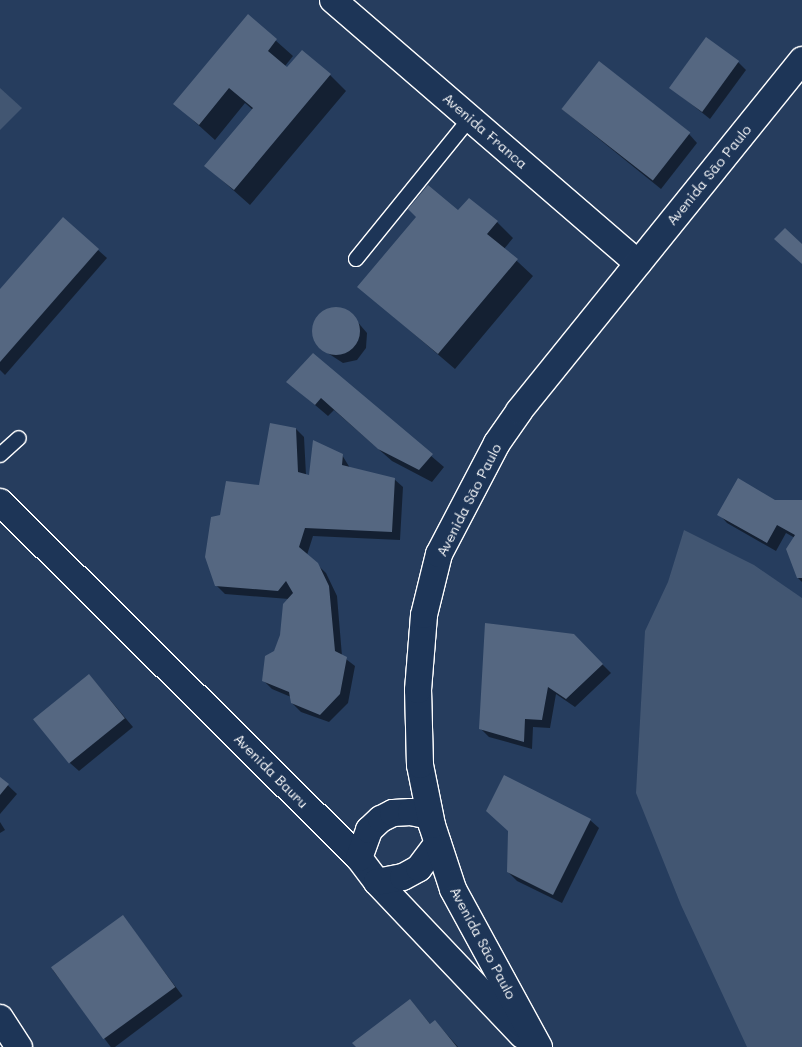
<!DOCTYPE html>
<html>
<head>
<meta charset="utf-8">
<style>
	body { margin:0 }
	#map { position:relative; width:802px; height:1047px; overflow:hidden; background:#263d5e; font-family:Mali,sans-serif }
	div>[style] { position:absolute }
	[style*='--x'] { left:calc(var(--x)*1px); top:calc(var(--y)*1px); width:calc(var(--w)*1px); rotate:calc(var(--a)*1deg) }
	.green>* { inset:0; background:#425672 }
	.shadow>* { inset:0; background:#0007; transform-origin:0 0 }
	.building>* { inset:0; background:#556781; transform-origin:0 0 }
	.round { border-radius:50% }
	.roads { filter:drop-shadow(1px 0 #fff) drop-shadow(-1px 0 #fff) drop-shadow(0 1px #fff) drop-shadow(0 -1px #fff) }
	.lane>* { height:14px; margin:-7px; padding:0 7px; transform-origin:7px; border-radius:7px; background:#1d3557 }
	.street>* { height:26px; margin:-13px; padding:0 13px; transform-origin:13px; border-radius:13px; background:#1d3557 }
	span { translate:-50% -50%; white-space:nowrap; text-align:center; line-height:1.15; -webkit-text-stroke:4.5px #1d3557; paint-order:stroke }
	.street-label { font-size:14px; color:#fff }
</style>
</head>
<body>
<div id="map">
	<div class="green">
		<i style="clip-path:polygon(0 88px,22px 108px,0 130px)"></i>
		<i style="clip-path:polygon(684px 530px,754px 565px,802px 598px,802px 1047px,747px 1047px,681px 905px,636px 793px,645px 631px,668px 582px)"></i>
	</div>
	<div class="shadow">
		<i style="clip-path:polygon(248px 16px,293px 56px,285px 66px,288px 69px,330px 75px,346px 91px,250px 205px,206px 166px,253px 110px,245px 103px,215px 140px,175px 104px)"></i>
		<i style="clip-path:polygon(738px 62px,746px 70px,710px 119px,670px 87px)"></i>
		<i style="clip-path:polygon(562px 109px,689px 134px,697px 143px,661px 189px)"></i>
		<i style="clip-path:polygon(459px 212px,497px 222px,513px 238px,504px 249px,533px 276px,455px 369px,359px 287px,417px 217px)"></i>
		<i style="clip-path:polygon(98px 250px,107px 258px,5px 375px,0 370px,0 291px)"></i>
		<i style="clip-path:polygon(334px 308px,349px 312px,367px 333px,366px 348px,357px 360px,343px 363px,320px 348px,313px 327px,320px 314px)"></i>
		<i style="clip-path:polygon(313px 355px,444px 467px,432px 482px,392px 461px,334px 410px,328px 416px,288px 382px)"></i>
		<i style="clip-path:polygon(296px 429px,304px 437px,306px 475px,310px 476px,342px 455px,350px 468px,394px 479px,403px 487px,400px 540px,313px 536px,307px 555px,326px 573px,337px 596px,342px 656px,355px 666px,348px 703px,329px 722px,301px 712px,292px 703px,291px 697px,272px 689px,263px 680px,281px 635px,289px 599px,225px 594px,216px 585px,222px 516px,260px 486px)"></i>
		<i style="clip-path:polygon(802px 500px,802px 582px,798px 578px,795px 538px,786px 533px,776px 551px,727px 523px,719px 514px,775px 501px)"></i>
		<i style="clip-path:polygon(573px 635px,611px 673px,575px 707px,556px 694px,550px 728px,533px 727px,532px 749px,489px 737px,480px 728px)"></i>
		<i style="clip-path:polygon(89px 675px,133px 727px,79px 771px,70px 763px)"></i>
		<i style="clip-path:polygon(0 778px,17px 794px,0 814px)"></i>
		<i style="clip-path:polygon(590px 820px,599px 828px,562px 903px,517px 881px,508px 872px)"></i>
		<i style="clip-path:polygon(0 822px,5px 830px,0 833px)"></i>
		<i style="left:123px;top:917px;width:99px;height:88px;rotate:53deg"></i>
		<i style="clip-path:polygon(410px 1000px,431px 1025px,435px 1021px,458px 1047px,357px 1047px)"></i>
	</div>
	<div class="building">
		<i style="clip-path:polygon(248px 14px,277px 39px,268px 51px,287px 67px,302px 50px,331px 74px,234px 190px,204px 166px,253px 108px,229px 88px,199px 125px,173px 104px)"></i>
		<i style="left:706px;top:37px;width:41px;height:63px;rotate:36deg"></i>
		<i style="left:599px;top:61px;width:116px;height:61px;rotate:38deg"></i>
		<i style="clip-path:polygon(428px 185px,458px 210px,469px 198px,498px 221px,487px 234px,518px 259px,438px 354px,357px 287px,416px 217px,408px 209px)"></i>
		<i style="clip-path:polygon(63px 217px,99px 249px,0 362px,0 289px)"></i>
		<i style="clip-path:polygon(785px 228px,802px 244px,802px 264px,774px 239px)"></i>
		<i class="round" style="left:312px;top:307px;width:48px;height:48px"></i>
		<i style="clip-path:polygon(313px 353px,433px 454px,419px 470px,378px 449px,321px 398px,315px 405px,286px 382px)"></i>
		<i style="clip-path:polygon(270px 423px,296px 428px,298px 472px,309px 475px,313px 440px,343px 454px,342px 465px,395px 478px,392px 532px,305px 528px,299px 547px,318px 563px,329px 586px,335px 651px,347px 657px,340px 694px,320px 715px,291px 703px,289px 692px,262px 681px,265px 656px,274px 651px,280px 635px,283px 604px,293px 593px,286px 581px,278px 591px,215px 586px,205px 557px,211px 517px,220px 515px,226px 481px,259px 485px)"></i>
		<i style="clip-path:polygon(738px 478px,775px 500px,802px 500px,802px 578px,797px 578px,786px 549px,795px 535px,777px 525px,767px 543px,717px 515px)"></i>
		<i style="clip-path:polygon(485px 623px,574px 634px,603px 664px,566px 699px,548px 687px,542px 720px,525px 719px,524px 742px,479px 729px)"></i>
		<i style="left:89px;top:674px;width:57px;height:72px;rotate:51deg"></i>
		<i style="clip-path:polygon(504px 775px,591px 819px,553px 895px,507px 872px,508px 831px,486px 811px)"></i>
		<i style="clip-path:polygon(0 777px,9px 784px,0 795px)"></i>
		<i style="left:123px;top:915px;width:89px;height:89px;rotate:54deg"></i>
		<i style="clip-path:polygon(410px 999px,430px 1024px,435px 1020px,457px 1047px,356px 1047px,352px 1043px)"></i>
	</div>
	<div class="roads">
		<div class="lane">
			<i style="--x:356;--y:259;--w:181;--a:-51"></i>
			<i style="--x:0;--y:455;--w:25;--a:-42"></i>
		</div>
		<div class="street">
			<i style="--x:333;--y:0;--w:403;--a:40.8"></i>
			<i style="--x:0;--y:502;--w:506;--a:44.76"></i>
			<i style="--x:359;--y:858;--w:30;--a:53"></i>
			<i style="--x:377;--y:882;--w:211;--a:46.5"></i>
			<i style="--x:359;--y:858;--w:30;--a:-70"></i>
			<i style="--x:369;--y:830;--w:16;--a:-43"></i>
			<i style="--x:381;--y:819;--w:13;--a:-27"></i>
			<i style="--x:393;--y:813;--w:18;--a:-3"></i>
			<i style="--x:411;--y:812;--w:19;--a:12"></i>
			<i style="--x:377;--y:882;--w:26;--a:-11"></i>
			<i style="--x:403;--y:877;--w:18;--a:-29"></i>
			<i style="--x:419;--y:868;--w:31;--a:-53"></i>
			<i style="--x:0;--y:1018;--w:35;--a:57"></i>
			<i style="--x:539;--y:1047;--w:180;--a:-118.6"></i>
			<i style="--x:453;--y:889;--w:67;--a:-108.2"></i>
			<i style="--x:432;--y:825;--w:61;--a:-101.3"></i>
			<i style="--x:420;--y:765;--w:75;--a:-91.5"></i>
			<i style="--x:418;--y:690;--w:75;--a:-85.4"></i>
			<i style="--x:424;--y:615;--w:63;--a:-76.2"></i>
			<i style="--x:439;--y:554;--w:125;--a:-62.4"></i>
			<i style="--x:497;--y:443;--w:39;--a:-55"></i>
			<i style="--x:519;--y:411;--w:451;--a:-51.1"></i>
		</div>
	</div>
	<div class="street-label">
		<span style="left:485px;top:131px;rotate:41deg">Avenida Franca</span>
		<span style="left:709px;top:175px;rotate:-51deg">Avenida São Paulo</span>
		<span style="left:469px;top:500px;rotate:-63deg">Avenida São Paulo</span>
		<span style="left:271px;top:771px;rotate:45deg">Avenida Bauru</span>
		<span style="left:483px;top:943px;rotate:62deg">Avenida São Paulo</span>
	</div>
</div>
</body>
</html>
